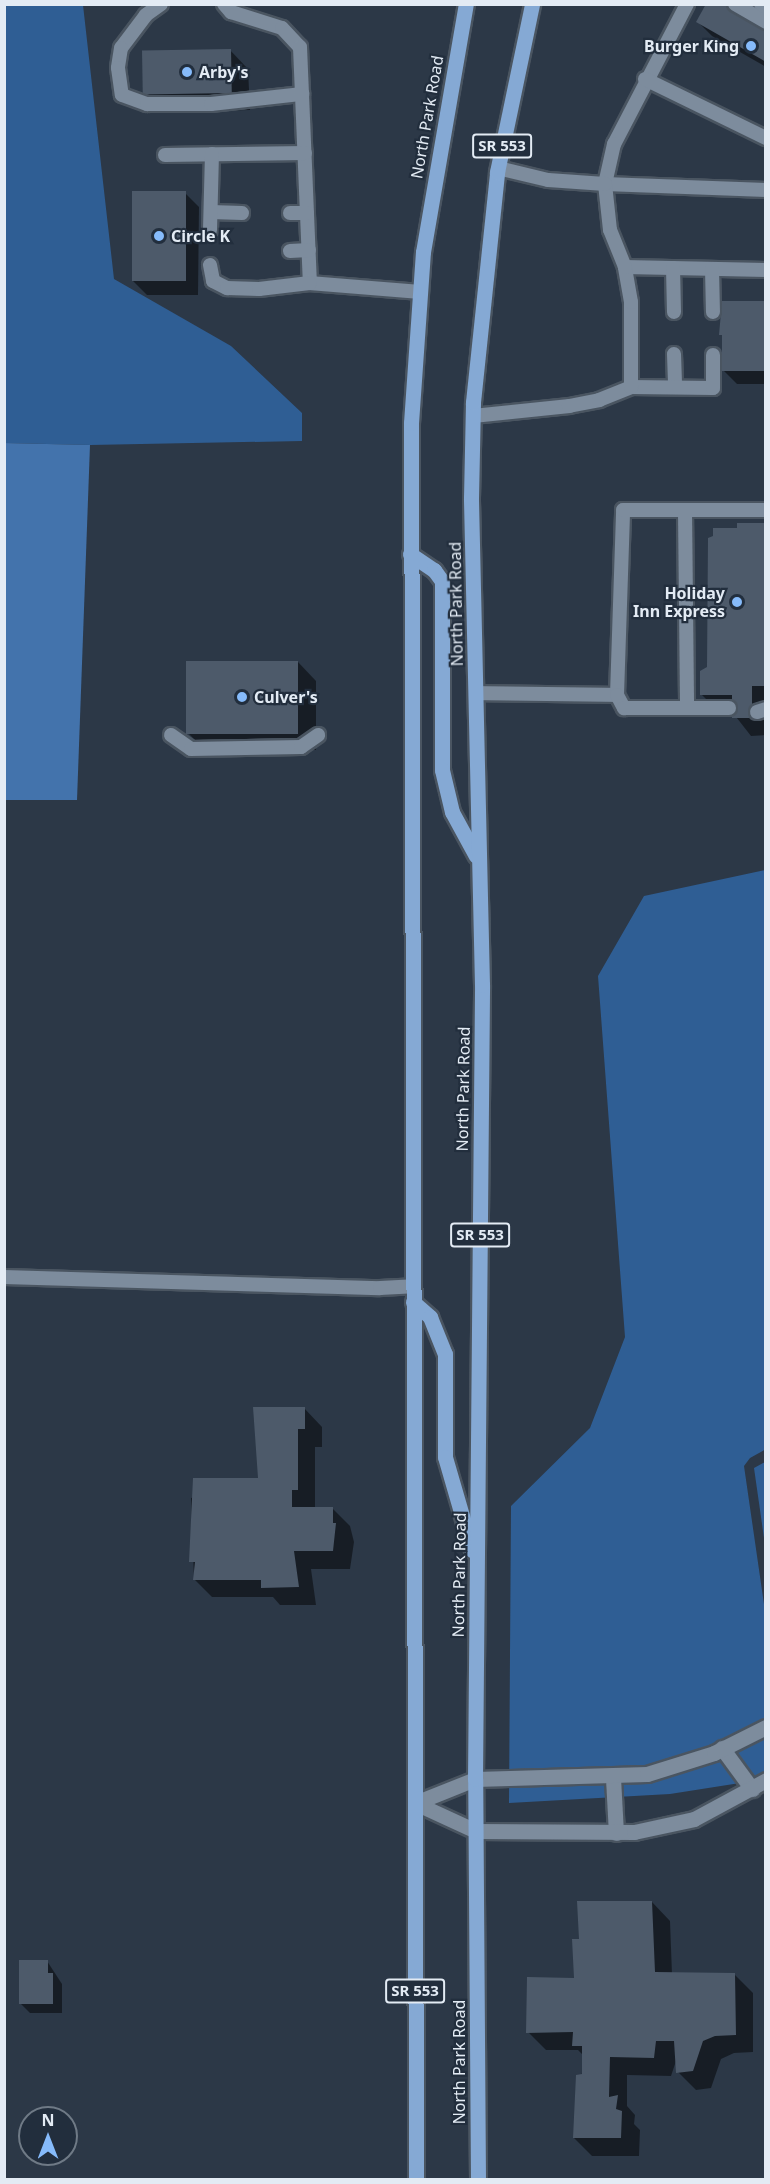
<!DOCTYPE html>
<html>
<head>
<meta charset="utf-8">
<style>
	body { margin:0 }
	#map { position:relative; width:770px; height:2184px; overflow:hidden; background:#2c3847; font-family:"Noto Sans",sans-serif }
	div>[style] { position:absolute }
	[style*='--x'] { left:calc(var(--x)*1px); top:calc(var(--y)*1px); width:calc(var(--w)*1px); rotate:calc(var(--a)*1deg) }
	.green>* { inset:0; background:#2f5e94 }
	.forest>* { inset:0; background:#4373ac }
	.shadow>* { inset:0; background:#0007 }
	.building>* { inset:0; background:#4d5a6a; transform-origin:0 0 }
	.roads { filter:drop-shadow(2px 0 #4a5561) drop-shadow(-2px 0 #4a5561) drop-shadow(0 2px #4a5561) drop-shadow(0 -2px #4a5561) }
	.service>* { height:14px; margin:-7px; padding:0 7px; transform-origin:7px; border-radius:7px; background:#7d8c9d }
	.minor>* { height:15px; margin:-7.5px; padding:0 7.5px; transform-origin:7.5px; border-radius:7.5px; background:#7d8c9d }
	.primary>* { height:15px; margin:-7.5px; padding:0 7.5px; transform-origin:7.5px; border-radius:7.5px; background:#85a9d4 }
	.dots>* { width:16px; height:16px; translate:-50% -50%; box-sizing:border-box; border:3px solid #222e3d; border-radius:50% }
	span { translate:-50% -50%; white-space:nowrap; text-align:center; line-height:1.15; -webkit-text-stroke:4.5px #222e3d; paint-order:stroke }
	.shield-label span { padding:2px 4px; background:#222e3d; border:2px solid; border-radius:4px; -webkit-text-stroke-width:0 }
	.shield-label { font-size:15px; color:#e3ebf4; font-weight:700 }
	.poi-label { font-size:16px; color:#e3ebf4; font-weight:700 }
	.right { translate:-100% -50%; text-align:right }
	.left { translate:0 -50%; text-align:left }
	.street-label { font-size:16px; color:#e3ebf4 }
	.frame { position:absolute; inset:0; border:6px solid #e3ebf4; pointer-events:none }
	.north { position:absolute; left:18px; top:2106px; width:60px; height:60px; box-sizing:border-box; background:#222e3d; border:2px solid #6f7a86; border-radius:50%; rotate:0deg; font-size:16px; font-weight:700; line-height:24px; text-align:center; color:#e3ebf4 }
	.north::after { content:''; display:block; margin:auto; width:21px; height:27px; background:#86bbfb; clip-path:polygon(50% 0,100% 100%,50% 72%,0 100%) }
</style>
</head>
<body>
<div id="map">
	<div class="green">
		<i style="clip-path:polygon(5px 5px,83px 5px,114px 279px,231px 346px,302px 413px,302px 441px,90px 445px,5px 443px)"></i>
		<i style="clip-path:polygon(765px 870px,766px 1449px,750px 1458px,744px 1466px,766px 1618px,765px 1772px,740px 1783px,670px 1794px,509px 1803px,511px 1506px,590px 1428px,625px 1337px,598px 976px,644px 896px)"></i>
		<i style="clip-path:polygon(765px 1462px,765px 1545px,754px 1468px)"></i>
	</div>
	<div class="forest">
		<i style="clip-path:polygon(4px 443px,90px 445px,77px 800px,5px 800px)"></i>
	</div>
	<div class="shadow">
		<i style="clip-path:polygon(698px 22px,766px 30px,766px 67px,712px 36px)"></i>
		<i style="clip-path:polygon(230px 50px,248px 69px,250px 110px,163px 112px,145px 94px)"></i>
		<i style="clip-path:polygon(185px 193px,199px 207px,198px 295px,147px 295px,133px 281px)"></i>
		<i style="clip-path:polygon(723px 303px,766px 303px,766px 384px,737px 384px,723px 370px)"></i>
		<i style="clip-path:polygon(766px 525px,766px 735px,751px 736px,733px 713px,720px 713px,702px 695px,739px 529px)"></i>
		<i style="clip-path:polygon(298px 662px,316px 681px,316px 750px,206px 751px,188px 733px)"></i>
		<i style="clip-path:polygon(304px 1408px,322px 1427px,322px 1447px,315px 1447px,315px 1508px,332px 1508px,350px 1526px,354px 1542px,350px 1569px,311px 1569px,316px 1605px,280px 1605px,273px 1597px,212px 1597px,194px 1579px,191px 1498px,260px 1480px)"></i>
		<i style="clip-path:polygon(652px 1902px,670px 1921px,672px 1974px,735px 1975px,753px 1993px,753px 2052px,734px 2053px,721px 2059px,711px 2088px,696px 2090px,678px 2072px,677px 2058px,671px 2076px,627px 2075px,627px 2106px,635px 2115px,634px 2124px,640px 2130px,639px 2156px,592px 2156px,574px 2138px,584px 2056px,578px 2050px,546px 2050px,528px 2032px,575px 1979px,580px 1941px)"></i>
		<i style="clip-path:polygon(47px 1961px,62px 1984px,62px 2013px,30px 2013px,21px 2004px)"></i>
	</div>
	<div class="building">
		<i style="clip-path:polygon(706px 4px,723px 4px,766px 29px,766px 62px,696px 22px)"></i>
		<i style="left:231px;top:49px;width:44px;height:89px;rotate:89deg"></i>
		<i style="left:132px;top:191px;width:54px;height:90px"></i>
		<i style="clip-path:polygon(722px 301px,766px 301px,766px 371px,722px 371px,722px 335px,719px 335px)"></i>
		<i style="clip-path:polygon(737px 523px,766px 523px,766px 686px,752px 686px,752px 718px,732px 718px,732px 695px,700px 695px,700px 671px,707px 667px,708px 538px,713px 536px,713px 528px,737px 528px)"></i>
		<i style="left:186px;top:661px;width:112px;height:73px"></i>
		<i style="clip-path:polygon(253px 1407px,305px 1407px,305px 1429px,298px 1429px,298px 1490px,292px 1490px,292px 1507px,333px 1507px,333px 1523px,336px 1523px,333px 1551px,294px 1551px,299px 1587px,261px 1588px,261px 1580px,193px 1580px,195px 1562px,189px 1562px,193px 1478px,258px 1478px)"></i>
		<i style="clip-path:polygon(577px 1901px,652px 1901px,655px 1972px,735px 1973px,736px 2035px,715px 2036px,703px 2041px,693px 2071px,676px 2073px,674px 2041px,656px 2041px,654px 2058px,610px 2057px,609px 2097px,618px 2095px,616px 2109px,622px 2111px,621px 2138px,573px 2138px,576px 2075px,582px 2074px,582px 2046px,572px 2046px,573px 2032px,526px 2033px,527px 1977px,574px 1978px,572px 1939px,579px 1939px)"></i>
		<i style="clip-path:polygon(19px 1960px,48px 1960px,48px 1973px,53px 1973px,53px 2004px,19px 2004px)"></i>
	</div>
	<div class="roads">
		<div class="service">
			<i style="--x:161;--y:4;--w:19;--a:144"></i>
			<i style="--x:146;--y:15;--w:41;--a:127.1"></i>
			<i style="--x:121;--y:48;--w:20;--a:99"></i>
			<i style="--x:118;--y:68;--w:27;--a:82"></i>
			<i style="--x:122;--y:95;--w:27;--a:20"></i>
			<i style="--x:147;--y:104;--w:64;--a:0"></i>
			<i style="--x:211;--y:104;--w:92;--a:-6.3"></i>
			<i style="--x:224;--y:4;--w:11;--a:49"></i>
			<i style="--x:231;--y:12;--w:53;--a:17.4"></i>
			<i style="--x:282;--y:28;--w:26;--a:47"></i>
			<i style="--x:300;--y:47;--w:236;--a:87.6"></i>
			<i style="--x:310;--y:283;--w:110;--a:4.7"></i>
			<i style="--x:687;--y:4;--w:158;--a:117.5"></i>
			<i style="--x:614;--y:144;--w:41;--a:102.7"></i>
			<i style="--x:605;--y:184;--w:161;--a:2.1"></i>
			<i style="--x:735;--y:4;--w:36;--a:30"></i>
			<i style="--x:761;--y:4;--w:6;--a:31"></i>
			<i style="--x:645;--y:79;--w:135;--a:26"></i>
			<i style="--x:165;--y:155;--w:140;--a:-0.8"></i>
			<i style="--x:211;--y:212;--w:31;--a:2"></i>
			<i style="--x:290;--y:213;--w:17;--a:0"></i>
			<i style="--x:210;--y:230;--w:76;--a:-88.5"></i>
			<i style="--x:290;--y:251;--w:19;--a:-3"></i>
			<i style="--x:210;--y:265;--w:16;--a:79"></i>
			<i style="--x:213;--y:281;--w:16;--a:27"></i>
			<i style="--x:227;--y:288;--w:32;--a:2"></i>
			<i style="--x:259;--y:289;--w:51;--a:-6.7"></i>
			<i style="--x:625;--y:267;--w:141;--a:1.2"></i>
			<i style="--x:673;--y:268;--w:44;--a:88.7"></i>
			<i style="--x:712;--y:269;--w:43;--a:88.7"></i>
			<i style="--x:674;--y:354;--w:33;--a:88"></i>
			<i style="--x:631;--y:387;--w:82;--a:0.7"></i>
			<i style="--x:713;--y:388;--w:33;--a:-90"></i>
			<i style="--x:473;--y:416;--w:97;--a:-5.9"></i>
			<i style="--x:569;--y:406;--w:31;--a:-11"></i>
			<i style="--x:599;--y:400;--w:35;--a:-22"></i>
			<i style="--x:631;--y:387;--w:85;--a:-90"></i>
			<i style="--x:631;--y:302;--w:36;--a:-100"></i>
			<i style="--x:625;--y:267;--w:40;--a:-112"></i>
			<i style="--x:610;--y:230;--w:46;--a:-96.2"></i>
			<i style="--x:605;--y:184;--w:57;--a:-176"></i>
			<i style="--x:548;--y:180;--w:51;--a:-166.5"></i>
			<i style="--x:685;--y:510;--w:198;--a:89.4"></i>
			<i style="--x:476;--y:693;--w:141;--a:0.8"></i>
			<i style="--x:617;--y:695;--w:185;--a:-88.1"></i>
			<i style="--x:623;--y:510;--w:143;--a:0"></i>
			<i style="--x:617;--y:695;--w:15;--a:62"></i>
			<i style="--x:624;--y:708;--w:105;--a:0"></i>
			<i style="--x:757;--y:712;--w:9;--a:-18"></i>
			<i style="--x:171;--y:735;--w:24;--a:35"></i>
			<i style="--x:191;--y:749;--w:110;--a:-1"></i>
			<i style="--x:301;--y:747;--w:21;--a:-35"></i>
			<i style="--x:4;--y:1277;--w:376;--a:1.7"></i>
			<i style="--x:380;--y:1288;--w:33;--a:-3"></i>
		</div>
		<div class="minor">
			<i style="--x:722;--y:1748;--w:51;--a:53.8"></i>
			<i style="--x:613;--y:1778;--w:55;--a:86.9"></i>
			<i style="--x:415;--y:1803;--w:67;--a:24.7"></i>
			<i style="--x:476;--y:1831;--w:158;--a:0.4"></i>
			<i style="--x:634;--y:1832;--w:61;--a:-12.2"></i>
			<i style="--x:694;--y:1819;--w:82;--a:-28.4"></i>
			<i style="--x:415;--y:1803;--w:65;--a:-21.8"></i>
			<i style="--x:475;--y:1779;--w:172;--a:-1.7"></i>
			<i style="--x:647;--y:1774;--w:70;--a:-17.4"></i>
			<i style="--x:714;--y:1753;--w:58;--a:-26.6"></i>
		</div>
		<div class="primary">
			<i style="--x:410;--y:554;--w:29;--a:34"></i>
			<i style="--x:434;--y:570;--w:14;--a:54"></i>
			<i style="--x:442;--y:581;--w:189;--a:90"></i>
			<i style="--x:442;--y:770;--w:43;--a:76.6"></i>
			<i style="--x:452;--y:812;--w:50;--a:61.4"></i>
			<i style="--x:413;--y:1302;--w:23;--a:41"></i>
			<i style="--x:430;--y:1317;--w:40;--a:68"></i>
			<i style="--x:445;--y:1354;--w:103;--a:90"></i>
			<i style="--x:445;--y:1457;--w:97;--a:73.8"></i>
			<i style="--x:416;--y:2180;--w:1757;--a:-90.16"></i>
			<i style="--x:411;--y:423;--w:171;--a:-86"></i>
			<i style="--x:423;--y:252;--w:252;--a:-80.2"></i>
			<i style="--x:478;--y:2180;--w:401;--a:-90.4"></i>
			<i style="--x:475;--y:1779;--w:794;--a:-89.49"></i>
			<i style="--x:482;--y:985;--w:487;--a:-91.3"></i>
			<i style="--x:471;--y:498;--w:96;--a:-88.8"></i>
			<i style="--x:473;--y:402;--w:231;--a:-84"></i>
			<i style="--x:497;--y:172;--w:172;--a:-78.2"></i>
		</div>
	</div>
	<div class="dots">
		<i style="left:751px;top:46px;background:#86bbfb"></i>
		<i style="left:187px;top:72px;background:#86bbfb"></i>
		<i style="left:159px;top:236px;background:#86bbfb"></i>
		<i style="left:737px;top:602px;background:#86bbfb"></i>
		<i style="left:242px;top:697px;background:#86bbfb"></i>
	</div>
	<div class="shield-label">
		<span style="left:502px;top:146px">SR 553</span>
		<span style="left:480px;top:1235px">SR 553</span>
		<span style="left:415px;top:1991px">SR 553</span>
	</div>
	<div class="poi-label">
		<span class="right" style="left:739px;top:46px">Burger King</span>
		<span class="left" style="left:199px;top:72px">Arby's</span>
		<span class="left" style="left:171px;top:236px">Circle K</span>
		<span class="right" style="left:725px;top:602px">Holiday<br>Inn Express</span>
		<span class="left" style="left:254px;top:697px">Culver's</span>
	</div>
	<div class="street-label">
		<span style="left:427px;top:117px;rotate:-80deg">North Park Road</span>
		<span style="left:456px;top:604px;rotate:-91deg">North Park Road</span>
		<span style="left:463px;top:1089px;rotate:-89deg">North Park Road</span>
		<span style="left:459px;top:1575px;rotate:-89deg">North Park Road</span>
		<span style="left:459px;top:2062px;rotate:-90deg">North Park Road</span>
	</div>
	<div class="frame"></div>
	<div class="north">N</div>
</div>
</body>
</html>
